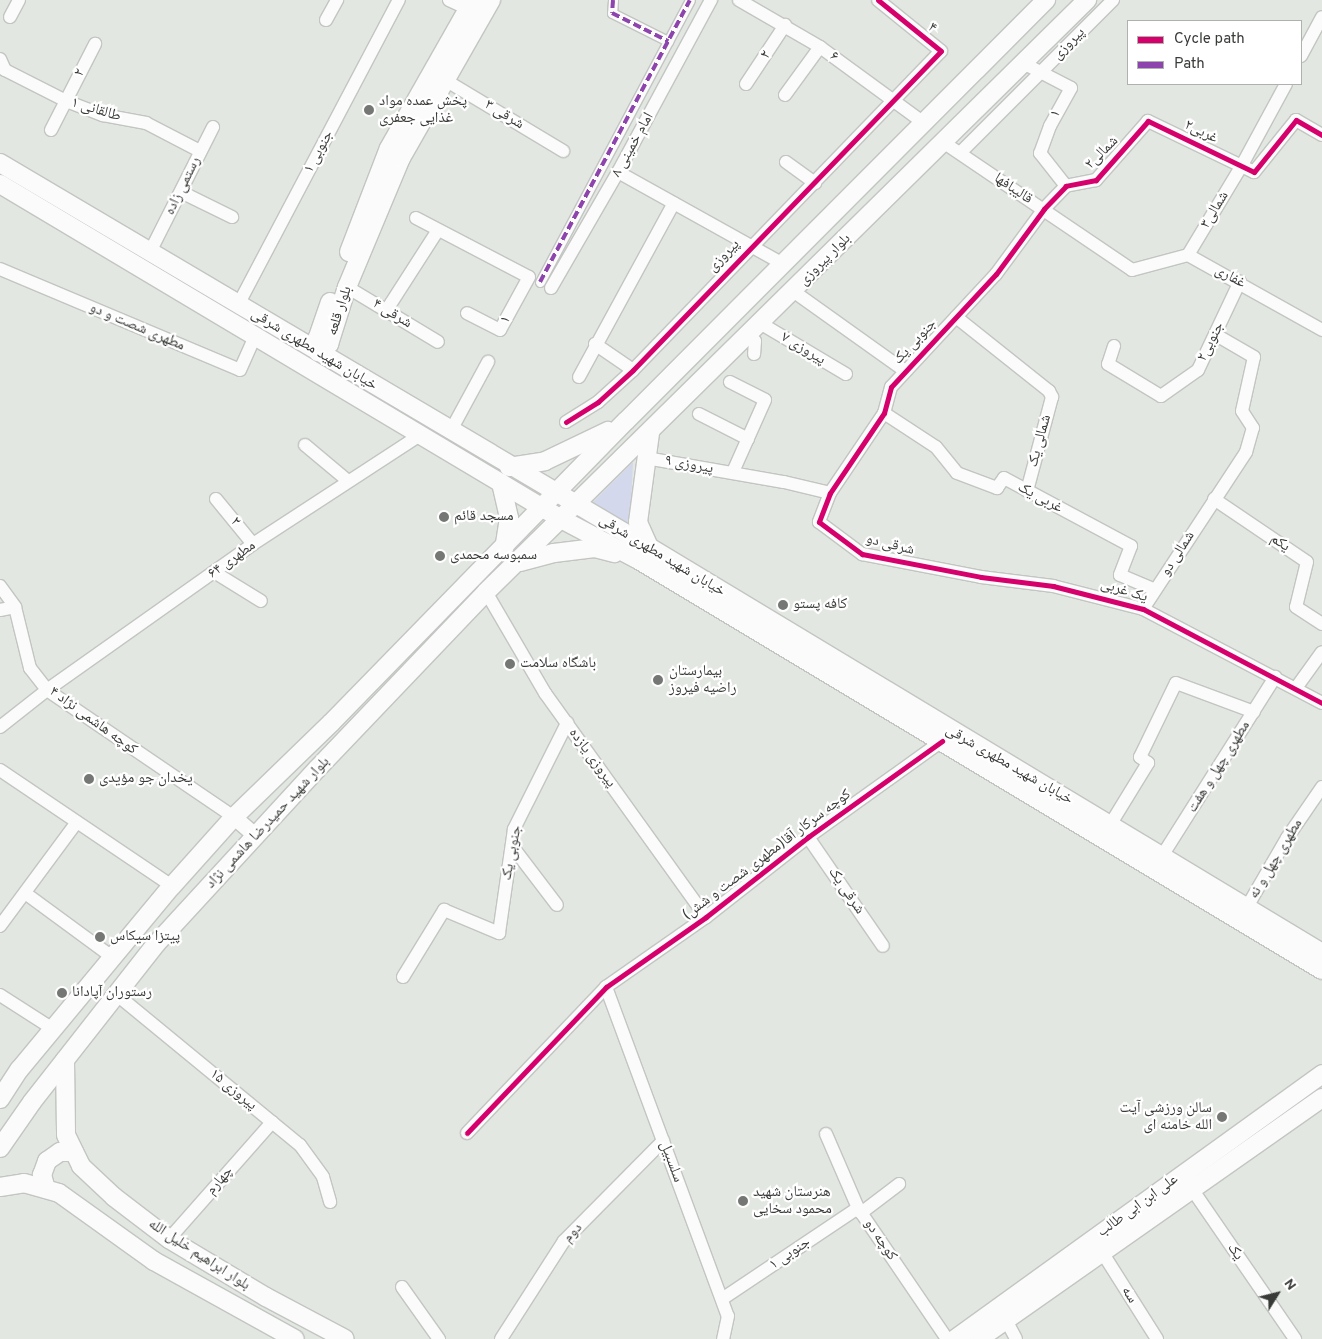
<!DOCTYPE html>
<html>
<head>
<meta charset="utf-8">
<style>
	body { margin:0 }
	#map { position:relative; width:1322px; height:1339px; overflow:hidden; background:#e3e7e2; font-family:Overpass,"Noto Naskh Arabic",sans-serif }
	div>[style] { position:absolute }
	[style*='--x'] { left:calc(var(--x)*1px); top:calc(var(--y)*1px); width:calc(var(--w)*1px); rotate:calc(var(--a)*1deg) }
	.green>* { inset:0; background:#d3d8ec }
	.roads { filter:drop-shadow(1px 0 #c2c5c1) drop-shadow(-1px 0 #c2c5c1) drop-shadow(0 1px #c2c5c1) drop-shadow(0 -1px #c2c5c1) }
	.pedestrian>* { height:9px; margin:-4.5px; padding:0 4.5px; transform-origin:4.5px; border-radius:4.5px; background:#fbfbfb }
	.minor>* { height:12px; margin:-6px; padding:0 6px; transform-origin:6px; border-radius:6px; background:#fbfbfb }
	.tertiary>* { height:15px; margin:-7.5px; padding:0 7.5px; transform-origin:7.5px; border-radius:7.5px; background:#fbfbfb }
	.secondary>* { height:18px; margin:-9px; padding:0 9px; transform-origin:9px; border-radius:9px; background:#fbfbfb }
	.quiet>* { height:4px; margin-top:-2px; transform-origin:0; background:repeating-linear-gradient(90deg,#8e44ad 0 8px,transparent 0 12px) }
	.cycleway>* { height:5px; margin:-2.5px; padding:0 2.5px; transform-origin:2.5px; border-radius:2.5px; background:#d6006c }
	.dots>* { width:14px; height:14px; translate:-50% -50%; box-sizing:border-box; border:2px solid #fff; border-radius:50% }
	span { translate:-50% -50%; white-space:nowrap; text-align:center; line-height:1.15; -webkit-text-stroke:4.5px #fff; paint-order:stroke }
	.street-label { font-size:15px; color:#383b37 }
	.poi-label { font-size:15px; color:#383b37 }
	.left { translate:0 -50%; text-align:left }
	.right { translate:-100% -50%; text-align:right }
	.legend { position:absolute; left:1127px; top:20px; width:175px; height:65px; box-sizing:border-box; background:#fff; border:1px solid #afb1af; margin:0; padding:6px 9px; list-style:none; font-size:15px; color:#383b37 }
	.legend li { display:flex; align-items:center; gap:10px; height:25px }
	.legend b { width:25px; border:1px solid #afb1af }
	.north { position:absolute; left:1252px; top:1269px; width:50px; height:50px; -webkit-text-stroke:4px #fff; paint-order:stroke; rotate:54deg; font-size:14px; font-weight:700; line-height:20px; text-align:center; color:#383b37 }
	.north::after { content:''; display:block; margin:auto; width:18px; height:22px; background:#383b37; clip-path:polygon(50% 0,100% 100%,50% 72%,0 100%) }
</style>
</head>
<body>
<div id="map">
	<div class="green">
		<i style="clip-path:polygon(633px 462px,630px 526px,590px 505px)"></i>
	</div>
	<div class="roads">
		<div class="pedestrian">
			<i style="--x:613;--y:0;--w:13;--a:94"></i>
			<i style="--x:612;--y:13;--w:63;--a:26.6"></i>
			<i style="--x:540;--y:282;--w:319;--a:-62"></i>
		</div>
		<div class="minor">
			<i style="--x:449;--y:0;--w:21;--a:25"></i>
			<i style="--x:739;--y:0;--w:94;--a:30.1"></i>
			<i style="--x:820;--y:47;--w:129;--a:36.2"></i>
			<i style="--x:10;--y:17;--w:19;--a:-62"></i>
			<i style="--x:326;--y:20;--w:23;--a:-61"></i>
			<i style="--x:1301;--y:56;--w:44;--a:-61.7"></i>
			<i style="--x:0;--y:59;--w:12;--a:66"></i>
			<i style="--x:5;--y:70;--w:68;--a:26.9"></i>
			<i style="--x:66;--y:101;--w:40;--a:21"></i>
			<i style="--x:103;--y:115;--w:44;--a:10.5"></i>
			<i style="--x:146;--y:123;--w:61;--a:27.4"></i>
			<i style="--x:1023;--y:63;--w:54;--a:27.5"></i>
			<i style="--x:1071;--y:88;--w:43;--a:118.9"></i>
			<i style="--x:1050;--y:126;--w:29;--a:110"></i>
			<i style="--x:1040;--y:153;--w:42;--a:51.8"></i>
			<i style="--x:445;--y:80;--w:138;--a:31"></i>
			<i style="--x:746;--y:84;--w:71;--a:-56.5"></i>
			<i style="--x:785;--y:95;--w:59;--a:-53.9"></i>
			<i style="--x:51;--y:130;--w:97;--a:-62.9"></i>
			<i style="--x:1322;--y:135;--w:30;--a:-150"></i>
			<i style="--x:1296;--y:120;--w:67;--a:128.9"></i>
			<i style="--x:1254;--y:172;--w:118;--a:-154.3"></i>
			<i style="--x:1148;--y:121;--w:79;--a:131.4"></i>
			<i style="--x:1096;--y:180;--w:31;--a:169"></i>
			<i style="--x:1066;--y:186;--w:32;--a:134"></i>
			<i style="--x:1044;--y:209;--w:81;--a:126.4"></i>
			<i style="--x:996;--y:274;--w:154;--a:132.9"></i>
			<i style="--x:891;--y:387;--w:27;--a:105"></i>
			<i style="--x:884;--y:413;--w:97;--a:124"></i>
			<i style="--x:830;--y:493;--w:31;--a:111"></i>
			<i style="--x:819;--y:522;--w:54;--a:36.7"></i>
			<i style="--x:862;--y:554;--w:121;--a:10.9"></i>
			<i style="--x:981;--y:577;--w:73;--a:7.1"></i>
			<i style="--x:1053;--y:586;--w:93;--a:14.3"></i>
			<i style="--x:1143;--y:609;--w:202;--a:27.7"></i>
			<i style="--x:943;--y:142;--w:228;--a:34.1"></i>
			<i style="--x:1132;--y:270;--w:58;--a:-15"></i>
			<i style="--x:1188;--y:255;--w:154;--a:29.2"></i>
			<i style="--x:961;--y:152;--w:215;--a:-45"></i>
			<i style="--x:786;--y:162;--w:36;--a:36"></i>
			<i style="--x:618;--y:172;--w:189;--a:29.1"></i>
			<i style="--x:181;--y:192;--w:57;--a:26.1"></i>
			<i style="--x:416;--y:218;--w:127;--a:27.6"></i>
			<i style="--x:529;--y:277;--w:60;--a:118.7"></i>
			<i style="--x:500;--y:330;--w:37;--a:-153"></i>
			<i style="--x:154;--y:244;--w:131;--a:-63.2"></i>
			<i style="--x:1188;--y:255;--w:105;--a:-59"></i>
			<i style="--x:1242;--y:165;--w:92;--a:-61.5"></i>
			<i style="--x:0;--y:269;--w:260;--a:22.8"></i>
			<i style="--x:240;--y:370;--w:37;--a:-66"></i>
			<i style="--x:347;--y:287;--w:106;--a:31.1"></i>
			<i style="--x:551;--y:288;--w:134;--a:-60"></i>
			<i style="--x:618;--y:172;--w:196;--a:-61.6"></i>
			<i style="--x:793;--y:291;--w:138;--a:35.5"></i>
			<i style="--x:238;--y:305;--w:345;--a:-62.2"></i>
			<i style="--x:386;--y:311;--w:96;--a:-57.3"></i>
			<i style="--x:956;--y:317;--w:119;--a:38.5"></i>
			<i style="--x:1049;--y:391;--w:7;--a:63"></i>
			<i style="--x:1052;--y:397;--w:97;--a:104.9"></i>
			<i style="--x:760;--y:323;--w:100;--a:30.7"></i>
			<i style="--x:748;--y:335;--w:9;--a:41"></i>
			<i style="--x:755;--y:341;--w:13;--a:94"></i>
			<i style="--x:595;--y:344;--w:46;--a:34.4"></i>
			<i style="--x:1114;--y:346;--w:19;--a:108"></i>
			<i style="--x:1108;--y:364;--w:62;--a:31.1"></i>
			<i style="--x:1161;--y:396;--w:45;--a:-35.1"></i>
			<i style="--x:1198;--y:370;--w:98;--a:-64.7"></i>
			<i style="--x:579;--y:377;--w:198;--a:-61.4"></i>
			<i style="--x:730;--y:382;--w:39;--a:27"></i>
			<i style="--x:765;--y:400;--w:79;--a:114"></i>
			<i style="--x:884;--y:413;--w:62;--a:33.2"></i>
			<i style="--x:936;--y:447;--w:33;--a:51"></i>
			<i style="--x:957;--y:473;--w:43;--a:20.6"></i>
			<i style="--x:997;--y:488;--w:12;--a:-55"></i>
			<i style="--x:1004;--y:478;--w:144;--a:28.2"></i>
			<i style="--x:1131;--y:546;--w:31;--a:111"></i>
			<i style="--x:1120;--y:575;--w:38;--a:23"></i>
			<i style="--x:699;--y:414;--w:55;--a:27"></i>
			<i style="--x:566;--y:422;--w:38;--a:-32"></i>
			<i style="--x:598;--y:402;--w:47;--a:-42.4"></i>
			<i style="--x:633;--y:370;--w:443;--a:-46"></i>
			<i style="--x:941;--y:51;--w:81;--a:-141"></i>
			<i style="--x:450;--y:432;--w:80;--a:-61.5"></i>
			<i style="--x:305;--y:445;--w:56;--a:39.9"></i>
			<i style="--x:646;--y:458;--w:140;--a:9.9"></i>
			<i style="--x:784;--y:482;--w:47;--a:13.4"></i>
			<i style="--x:216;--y:499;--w:58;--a:50.6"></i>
			<i style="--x:1214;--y:499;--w:112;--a:34.1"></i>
			<i style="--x:1307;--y:562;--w:46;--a:103.7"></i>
			<i style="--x:1296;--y:607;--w:31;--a:33"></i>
			<i style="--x:214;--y:572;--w:55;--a:31.7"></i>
			<i style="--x:0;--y:586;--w:26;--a:54"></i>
			<i style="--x:15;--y:607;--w:63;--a:76.2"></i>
			<i style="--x:30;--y:668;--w:28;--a:52"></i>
			<i style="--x:47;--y:690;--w:226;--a:34.2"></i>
			<i style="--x:486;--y:592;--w:117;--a:59.7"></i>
			<i style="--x:545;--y:693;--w:276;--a:54.3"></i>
			<i style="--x:1143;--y:609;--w:188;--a:-56.7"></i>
			<i style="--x:1246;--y:452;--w:25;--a:-74"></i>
			<i style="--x:1253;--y:428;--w:20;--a:-123"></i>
			<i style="--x:1242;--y:411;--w:55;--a:-77.5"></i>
			<i style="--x:1254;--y:357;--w:44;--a:-149.9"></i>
			<i style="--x:0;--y:610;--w:15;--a:-11"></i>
			<i style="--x:1296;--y:688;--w:44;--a:-54.2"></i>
			<i style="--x:0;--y:727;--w:60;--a:-38.2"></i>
			<i style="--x:47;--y:690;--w:252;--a:-35.3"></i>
			<i style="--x:253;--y:544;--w:199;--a:-33.1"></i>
			<i style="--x:0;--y:770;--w:207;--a:34"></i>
			<i style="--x:1110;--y:825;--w:73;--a:-58.5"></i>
			<i style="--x:1148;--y:763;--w:10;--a:-143"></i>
			<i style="--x:1140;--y:757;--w:82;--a:-64.1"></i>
			<i style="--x:1176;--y:683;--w:83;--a:20.4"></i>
			<i style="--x:808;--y:837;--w:132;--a:55.5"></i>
			<i style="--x:512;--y:846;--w:74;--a:52.7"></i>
			<i style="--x:1162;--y:856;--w:212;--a:-57.7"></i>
			<i style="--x:25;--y:893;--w:108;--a:36.3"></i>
			<i style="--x:1247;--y:907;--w:80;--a:-59.9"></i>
			<i style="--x:1287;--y:838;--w:62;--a:-55.5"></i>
			<i style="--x:0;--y:926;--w:129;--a:-53.5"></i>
			<i style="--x:403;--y:977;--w:79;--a:-58.5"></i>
			<i style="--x:444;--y:910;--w:60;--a:22.7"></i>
			<i style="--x:499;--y:933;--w:105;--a:-81.8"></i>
			<i style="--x:514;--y:829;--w:119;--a:-63.4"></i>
			<i style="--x:606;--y:987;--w:351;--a:69.7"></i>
			<i style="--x:728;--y:1316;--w:24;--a:102"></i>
			<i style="--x:116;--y:994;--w:238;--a:39.4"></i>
			<i style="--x:300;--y:1145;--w:39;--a:54"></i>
			<i style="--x:323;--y:1177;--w:26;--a:74"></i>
			<i style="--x:0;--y:995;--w:63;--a:32.7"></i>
			<i style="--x:467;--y:1133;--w:202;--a:-46.4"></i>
			<i style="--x:606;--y:987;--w:122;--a:-35"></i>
			<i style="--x:706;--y:917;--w:130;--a:-38.1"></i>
			<i style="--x:808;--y:837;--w:165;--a:-35.6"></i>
			<i style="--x:826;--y:1134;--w:81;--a:66.6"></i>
			<i style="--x:858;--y:1208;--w:158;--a:55.8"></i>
			<i style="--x:1192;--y:1189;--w:182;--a:55.5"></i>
			<i style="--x:861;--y:1213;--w:48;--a:-37.3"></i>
			<i style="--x:169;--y:1239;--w:156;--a:-48.6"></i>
			<i style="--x:1102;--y:1252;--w:103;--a:57.7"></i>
			<i style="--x:402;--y:1287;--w:64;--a:54.6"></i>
			<i style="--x:722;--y:1299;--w:164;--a:-33.8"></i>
			<i style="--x:1006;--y:1320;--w:21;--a:62"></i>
			<i style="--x:501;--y:1339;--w:117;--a:-57.3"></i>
			<i style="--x:564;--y:1241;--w:141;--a:-45.3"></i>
		</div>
		<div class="tertiary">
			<i style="--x:234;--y:817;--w:29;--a:41"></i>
		</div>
		<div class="secondary">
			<i style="--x:0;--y:163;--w:754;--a:30.61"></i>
			<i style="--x:649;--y:547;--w:786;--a:31.1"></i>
			<i style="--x:0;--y:184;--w:656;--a:30.83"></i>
			<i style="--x:563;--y:520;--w:84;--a:27.8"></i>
			<i style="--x:637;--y:559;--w:799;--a:30.96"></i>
			<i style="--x:349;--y:252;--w:111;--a:-69"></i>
			<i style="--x:389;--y:148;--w:170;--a:-60.4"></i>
			<i style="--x:318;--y:352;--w:14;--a:-36"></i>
			<i style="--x:329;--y:344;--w:60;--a:-72.5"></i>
			<i style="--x:347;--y:287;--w:140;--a:-67.3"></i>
			<i style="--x:401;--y:158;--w:182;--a:-60.3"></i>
			<i style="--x:318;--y:352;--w:15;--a:-90"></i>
			<i style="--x:318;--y:337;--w:37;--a:-71"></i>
			<i style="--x:509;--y:467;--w:36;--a:-9"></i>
			<i style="--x:545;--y:461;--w:70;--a:-25.5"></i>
			<i style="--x:501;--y:483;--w:36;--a:77"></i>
			<i style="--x:509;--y:518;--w:31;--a:99"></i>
			<i style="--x:649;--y:547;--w:27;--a:-114"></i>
			<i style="--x:638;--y:522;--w:90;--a:-82.3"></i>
			<i style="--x:520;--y:562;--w:35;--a:-15"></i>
			<i style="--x:554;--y:553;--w:41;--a:-7"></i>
			<i style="--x:595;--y:548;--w:20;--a:15"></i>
			<i style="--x:65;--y:1060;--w:75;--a:89.2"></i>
			<i style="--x:66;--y:1135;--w:34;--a:64"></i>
			<i style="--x:81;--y:1166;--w:45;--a:43.2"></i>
			<i style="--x:114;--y:1197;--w:69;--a:37.4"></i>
			<i style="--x:169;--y:1239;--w:113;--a:30.9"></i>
			<i style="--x:266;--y:1297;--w:89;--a:28"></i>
			<i style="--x:0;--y:1099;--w:35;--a:-57"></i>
			<i style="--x:19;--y:1070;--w:239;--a:-50.3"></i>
			<i style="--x:172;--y:886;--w:93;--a:-48.1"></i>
			<i style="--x:234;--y:817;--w:135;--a:-44.1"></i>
			<i style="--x:331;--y:723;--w:422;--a:-45.7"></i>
			<i style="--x:626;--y:421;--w:595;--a:-45.07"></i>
			<i style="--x:0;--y:1148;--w:56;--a:-55.2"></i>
			<i style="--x:32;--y:1102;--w:201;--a:-51.9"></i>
			<i style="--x:156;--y:944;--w:238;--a:-47.4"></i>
			<i style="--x:317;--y:769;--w:245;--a:-46.3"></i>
			<i style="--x:486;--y:592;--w:844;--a:-44.57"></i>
			<i style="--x:0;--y:1187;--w:24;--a:-9"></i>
			<i style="--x:24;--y:1183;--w:36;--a:16"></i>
			<i style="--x:59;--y:1193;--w:117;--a:35.6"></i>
			<i style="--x:154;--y:1261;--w:161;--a:29"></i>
			<i style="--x:46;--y:1189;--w:15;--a:-106"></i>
			<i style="--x:42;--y:1175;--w:15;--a:-70"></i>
			<i style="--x:47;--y:1161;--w:16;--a:-35"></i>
			<i style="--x:60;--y:1152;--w:14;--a:0"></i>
			<i style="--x:955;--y:1339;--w:453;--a:-35.8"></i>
			<i style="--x:979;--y:1339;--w:419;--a:-35.1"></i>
		</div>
	</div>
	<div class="quiet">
		<i style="--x:613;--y:0;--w:13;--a:94"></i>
		<i style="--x:612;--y:13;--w:63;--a:26.6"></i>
		<i style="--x:540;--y:282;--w:319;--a:-62"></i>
	</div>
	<div class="cycleway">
		<i style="--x:1322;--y:135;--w:30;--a:-150"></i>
		<i style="--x:1296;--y:120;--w:67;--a:128.9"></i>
		<i style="--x:1254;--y:172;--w:118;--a:-154.3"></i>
		<i style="--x:1148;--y:121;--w:79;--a:131.4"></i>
		<i style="--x:1096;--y:180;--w:31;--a:169"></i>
		<i style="--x:1066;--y:186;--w:32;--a:134"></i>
		<i style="--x:1044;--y:209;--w:81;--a:126.4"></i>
		<i style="--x:996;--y:274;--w:154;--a:132.9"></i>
		<i style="--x:891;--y:387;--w:27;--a:105"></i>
		<i style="--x:884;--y:413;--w:97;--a:124"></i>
		<i style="--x:830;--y:493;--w:31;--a:111"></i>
		<i style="--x:819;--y:522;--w:54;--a:36.7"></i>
		<i style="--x:862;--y:554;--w:121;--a:10.9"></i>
		<i style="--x:981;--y:577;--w:73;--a:7.1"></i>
		<i style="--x:1053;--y:586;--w:93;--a:14.3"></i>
		<i style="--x:1143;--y:609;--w:202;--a:27.7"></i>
		<i style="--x:566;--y:422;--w:38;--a:-32"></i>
		<i style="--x:598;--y:402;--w:47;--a:-42.4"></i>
		<i style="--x:633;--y:370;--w:443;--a:-46"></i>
		<i style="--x:941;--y:51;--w:81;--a:-141"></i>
		<i style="--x:467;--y:1133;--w:202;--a:-46.4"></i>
		<i style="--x:606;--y:987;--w:122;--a:-35"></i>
		<i style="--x:706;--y:917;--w:130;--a:-38.1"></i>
		<i style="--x:808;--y:837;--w:165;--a:-35.6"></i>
	</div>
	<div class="dots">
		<i style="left:369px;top:110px;background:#747773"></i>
		<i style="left:444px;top:517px;background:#747773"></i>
		<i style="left:440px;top:556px;background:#747773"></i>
		<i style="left:783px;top:605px;background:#747773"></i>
		<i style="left:510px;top:664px;background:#747773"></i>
		<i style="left:658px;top:680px;background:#747773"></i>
		<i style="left:89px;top:779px;background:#747773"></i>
		<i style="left:100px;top:937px;background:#747773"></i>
		<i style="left:62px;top:993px;background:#747773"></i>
		<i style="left:1222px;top:1117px;background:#747773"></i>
		<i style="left:743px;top:1201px;background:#747773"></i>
	</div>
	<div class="street-label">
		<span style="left:932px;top:28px;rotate:39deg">۴</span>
		<span style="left:1069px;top:44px;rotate:-45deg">پیروزی</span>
		<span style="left:766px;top:55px;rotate:-56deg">۲</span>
		<span style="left:834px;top:57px;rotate:35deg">۶</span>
		<span style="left:80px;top:73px;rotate:-63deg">۲</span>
		<span style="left:96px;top:110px;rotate:17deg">طالقانی ۱</span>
		<span style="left:1056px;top:114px;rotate:-61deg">۱</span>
		<span style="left:504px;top:115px;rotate:31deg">۳ شرقی</span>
		<span style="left:1201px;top:132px;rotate:26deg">غربی۲</span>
		<span style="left:633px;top:145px;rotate:-61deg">امام خمینی ۸</span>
		<span style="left:319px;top:152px;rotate:-62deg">۱ جنوبی</span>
		<span style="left:1102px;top:153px;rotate:-45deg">شمالی۲</span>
		<span style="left:183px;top:186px;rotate:-64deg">رستمی زاده</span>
		<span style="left:1013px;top:189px;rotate:34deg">قالیبافها</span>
		<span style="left:1215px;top:210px;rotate:-59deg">شمالی۳</span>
		<span style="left:724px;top:256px;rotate:-46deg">پیروزی</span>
		<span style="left:825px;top:260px;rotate:-45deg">بلوار پیروزی</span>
		<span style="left:1230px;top:277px;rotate:28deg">غفاری</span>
		<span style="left:340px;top:311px;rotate:-72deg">بلوار قلعه</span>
		<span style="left:392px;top:314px;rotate:31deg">شرقی ۴</span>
		<span style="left:506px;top:320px;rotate:-61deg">۱</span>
		<span style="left:137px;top:327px;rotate:23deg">مطهری شصت و دو</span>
		<span style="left:915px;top:342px;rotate:-47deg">جنوبی یک</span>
		<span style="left:1211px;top:342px;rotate:-63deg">جنوبی۲</span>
		<span style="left:803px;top:349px;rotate:31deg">پیروزی ۷</span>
		<span style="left:314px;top:350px;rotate:31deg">خیابان شهید مطهری شرقی</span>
		<span style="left:1040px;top:441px;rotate:-75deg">شمالی یک</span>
		<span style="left:689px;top:465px;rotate:10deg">پیروزی ۹</span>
		<span style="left:1040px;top:498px;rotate:28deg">غربی یک</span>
		<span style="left:235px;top:522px;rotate:50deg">۲</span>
		<span style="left:1280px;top:543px;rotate:34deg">یکم</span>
		<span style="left:890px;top:545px;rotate:14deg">شرقی دو</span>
		<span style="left:1178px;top:554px;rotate:-57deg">شمالی دو</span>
		<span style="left:662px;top:556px;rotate:31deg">خیابان شهید مطهری شرقی</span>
		<span style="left:232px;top:560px;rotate:-35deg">مطهری ۶۴</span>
		<span style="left:1124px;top:591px;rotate:17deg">یک غربی</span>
		<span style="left:93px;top:721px;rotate:36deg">کوچه هاشمی نژاد ۴</span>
		<span style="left:592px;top:758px;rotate:54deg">پیروزی یازده</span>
		<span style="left:1009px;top:765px;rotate:30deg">خیابان شهید مطهری شرقی</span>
		<span style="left:1219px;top:767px;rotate:-58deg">مطهری چهل و هفت</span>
		<span style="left:268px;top:823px;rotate:-47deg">بلوار شهید حمیدرضا هاشمی نژاد</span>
		<span style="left:512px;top:853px;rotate:-79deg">جنوبی یک</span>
		<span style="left:767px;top:855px;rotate:-37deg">(مطهری شصت و شش)کوچه سرکار آقا</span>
		<span style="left:1276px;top:859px;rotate:-59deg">مطهری چهل و نه</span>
		<span style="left:846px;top:891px;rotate:56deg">شرقی یک</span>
		<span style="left:233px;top:1090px;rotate:39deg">پیروزی ۱۵</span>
		<span style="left:671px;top:1162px;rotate:70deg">سلسبیل</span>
		<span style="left:220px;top:1181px;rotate:-49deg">چهارم</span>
		<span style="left:1138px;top:1206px;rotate:-36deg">علی ابن ابی طالب</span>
		<span style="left:573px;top:1233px;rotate:-47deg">دوم</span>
		<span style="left:880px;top:1240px;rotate:56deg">کوچه دو</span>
		<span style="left:1235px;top:1252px;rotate:56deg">یک</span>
		<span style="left:790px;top:1254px;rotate:-34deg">جنوبی ۱</span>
		<span style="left:199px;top:1255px;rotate:33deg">بلوار ابراهیم خلیل الله</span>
		<span style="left:1129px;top:1295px;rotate:58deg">سه</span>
	</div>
	<div class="poi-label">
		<span class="left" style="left:379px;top:110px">پخش عمده مواد<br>غذایی جعفری</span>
		<span class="left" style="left:454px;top:517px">مسجد قائم</span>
		<span class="left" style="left:450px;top:556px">سمبوسه محمدی</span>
		<span class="left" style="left:793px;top:605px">کافه پستو</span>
		<span class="left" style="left:520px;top:664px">باشگاه سلامت</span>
		<span class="left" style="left:669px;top:680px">بیمارستان<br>راضیه فیروز</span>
		<span class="left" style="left:99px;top:779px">یخدان جو مؤیدی</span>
		<span class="left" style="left:110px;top:937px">پیتزا سیکاس</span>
		<span class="left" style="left:72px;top:993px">رستوران آپادانا</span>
		<span class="right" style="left:1212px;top:1117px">سالن ورزشى آیت<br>الله خامنه اى</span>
		<span class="left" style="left:753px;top:1201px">هنرستان شهید<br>محمود سخایی</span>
	</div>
	<ul class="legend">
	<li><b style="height:6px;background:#d6006c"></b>Cycle path</li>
	<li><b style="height:6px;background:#8e44ad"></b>Path</li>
	</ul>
	<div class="north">N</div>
</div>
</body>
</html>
